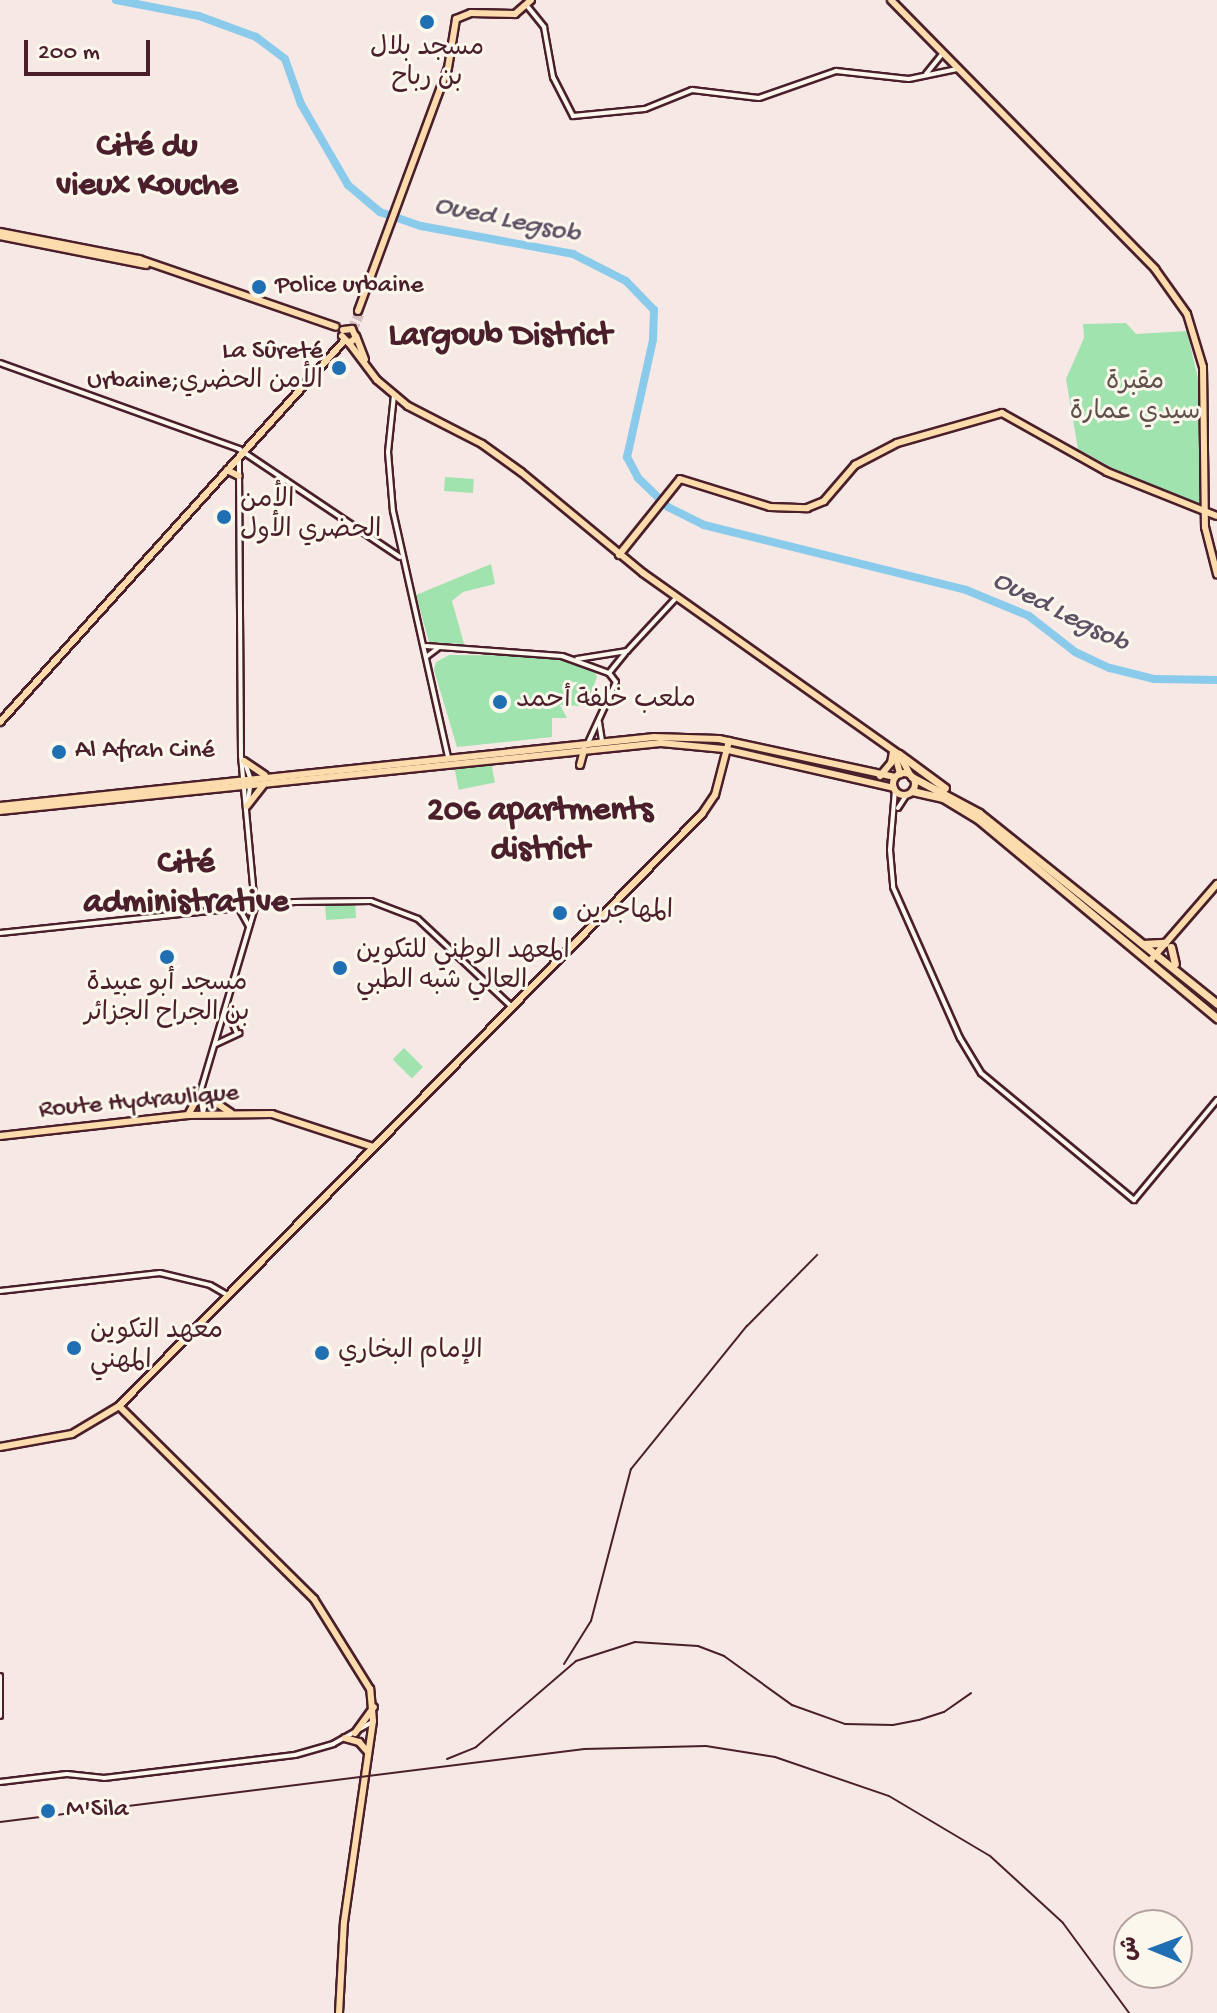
<!DOCTYPE html>
<html>
<head>
<meta charset="utf-8">
<style>
	body { margin:0 }
	#map { position:relative; width:1217px; height:2013px; overflow:hidden; background:#f6e8e4; font-family:"Gochi Hand","Playpen Sans Arabic",sans-serif }
	div>[style] { position:absolute }
	[style*='--x'] { left:calc(var(--x)*1px); top:calc(var(--y)*1px); width:calc(var(--w)*1px); rotate:calc(var(--a)*1deg) }
	.green>* { inset:0; background:#a0e3af; transform-origin:0 0 }
	.river>* { height:8px; margin:-4px; padding:0 4px; transform-origin:4px; border-radius:4px; background:#8acaeb }
	.major-tunnel>* { height:6px; margin-top:-3px; transform-origin:0; background:repeating-linear-gradient(90deg,#d4c0bf 0 6px,transparent 0 9px) }
	.roads { filter:drop-shadow(2px 0 #4a1f2b) drop-shadow(-2px 0 #4a1f2b) drop-shadow(0 2px #4a1f2b) drop-shadow(0 -2px #4a1f2b) }
	.minor>* { height:4px; margin:-2px; padding:0 2px; transform-origin:2px; border-radius:2px; background:#fbf7ec }
	.major>* { height:6px; margin:-3px; padding:0 3px; transform-origin:3px; border-radius:3px; background:#fcdcac }
	.major>.ring { margin:-3px; padding:0; box-sizing:content-box; background:none; border:6px solid #fcdcac; border-radius:50% }
	.highway>* { height:7px; margin:-3.5px; padding:0 3.5px; transform-origin:3.5px; border-radius:3.5px; background:#fcdcac }
	.rail>* { height:2px; margin:-1px; padding:0 1px; transform-origin:1px; border-radius:1px; background:#4a1f2b }
	.dots>* { width:22px; height:22px; translate:-50% -50%; box-sizing:border-box; border:4px solid #fbf7ec; border-radius:50% }
	span { translate:-50% -50%; white-space:nowrap; text-align:center; line-height:1.15; -webkit-text-stroke:6px #fbf7ec; paint-order:stroke }
	.poi-label { font-size:26px; color:#4a1f2b }
	.left { translate:0 -50%; text-align:left }
	.right { translate:-100% -50%; text-align:right }
	.park-label { font-size:26px; color:#60504c }
	.street-label { font-size:26px; color:#4a1f2b }
	.water-label { font-size:28px; color:#5d5265; font-style:italic }
	.district-label { font-size:34px; color:#4a1f2b; font-weight:700 }
	.north { position:absolute; left:1113px; top:1909px; width:80px; height:80px; box-sizing:border-box; background:#fbf7ec; border:2px solid #b4a19f; border-radius:50%; rotate:271deg; font-size:22px; font-weight:700; line-height:32px; text-align:center; color:#4a1f2b }
	.north::after { content:''; display:block; margin:auto; width:28px; height:36px; background:#1f6fb2; clip-path:polygon(50% 0,100% 100%,50% 72%,0 100%) }
	.scale { position:absolute; left:24px; top:40px; width:126px; height:36px; box-sizing:border-box; border:4px solid #4a1f2b; border-top:0; padding-left:10px; font-size:24px; line-height:28px; white-space:nowrap; color:#4a1f2b; -webkit-text-stroke:6px #fbf7ec; paint-order:stroke }
</style>
</head>
<body>
<div id="map">
	<div class="green">
		<i style="clip-path:polygon(1126px 323px,1136px 334px,1187px 331px,1199px 383px,1199px 503px,1129px 477px,1078px 449px,1066px 379px,1084px 338px,1083px 324px)"></i>
		<i style="left:445px;top:477px;width:29px;height:14px;rotate:4deg"></i>
		<i style="clip-path:polygon(491px 564px,495px 584px,463px 592px,452px 601px,464px 644px,429px 642px,416px 595px)"></i>
		<i style="clip-path:polygon(449px 655px,559px 656px,593px 668px,597px 677px,588px 701px,581px 699px,580px 706px,560px 705px,567px 718px,552px 718px,552px 737px,457px 747px,434px 670px,436px 662px)"></i>
		<i style="left:491px;top:762px;width:21px;height:37px;rotate:79deg"></i>
		<i style="left:355px;top:903px;width:15px;height:30px;rotate:86deg"></i>
		<i style="left:404px;top:1048px;width:27px;height:16px;rotate:45deg"></i>
	</div>
	<div class="river">
		<i style="--x:116;--y:0;--w:85;--a:10.9"></i>
		<i style="--x:199;--y:16;--w:61;--a:20.2"></i>
		<i style="--x:256;--y:37;--w:36;--a:37"></i>
		<i style="--x:285;--y:59;--w:48;--a:70.4"></i>
		<i style="--x:301;--y:104;--w:94;--a:59.9"></i>
		<i style="--x:348;--y:185;--w:42;--a:40.2"></i>
		<i style="--x:380;--y:212;--w:43;--a:18.9"></i>
		<i style="--x:421;--y:226;--w:155;--a:10.4"></i>
		<i style="--x:573;--y:254;--w:59;--a:27"></i>
		<i style="--x:626;--y:281;--w:40;--a:46"></i>
		<i style="--x:654;--y:310;--w:30;--a:92"></i>
		<i style="--x:653;--y:340;--w:120;--a:102.5"></i>
		<i style="--x:627;--y:457;--w:24;--a:62"></i>
		<i style="--x:638;--y:478;--w:42;--a:44"></i>
		<i style="--x:668;--y:507;--w:40;--a:26.6"></i>
		<i style="--x:704;--y:525;--w:270;--a:13.9"></i>
		<i style="--x:966;--y:590;--w:68;--a:22.4"></i>
		<i style="--x:1029;--y:616;--w:58;--a:38"></i>
		<i style="--x:1075;--y:652;--w:38;--a:25"></i>
		<i style="--x:1110;--y:668;--w:45;--a:14"></i>
		<i style="--x:1154;--y:679;--w:63;--a:0.9"></i>
	</div>
	<div class="major-tunnel">
		<i style="--x:351;--y:327;--w:17;--a:-66"></i>
		<i style="--x:355;--y:329;--w:17;--a:-66"></i>
	</div>
	<div class="roads">
		<div class="minor">
			<i style="--x:528;--y:7;--w:26;--a:51"></i>
			<i style="--x:544;--y:27;--w:51;--a:79.8"></i>
			<i style="--x:553;--y:77;--w:44;--a:62.9"></i>
			<i style="--x:573;--y:116;--w:72;--a:-5.6"></i>
			<i style="--x:645;--y:109;--w:51;--a:-22"></i>
			<i style="--x:692;--y:90;--w:67;--a:6.8"></i>
			<i style="--x:759;--y:98;--w:82;--a:-19.3"></i>
			<i style="--x:836;--y:71;--w:73;--a:6.3"></i>
			<i style="--x:909;--y:79;--w:49;--a:-11.8"></i>
			<i style="--x:926;--y:74;--w:27;--a:-51"></i>
			<i style="--x:0;--y:363;--w:254;--a:19.8"></i>
			<i style="--x:239;--y:449;--w:194;--a:33.9"></i>
			<i style="--x:394;--y:395;--w:57;--a:96"></i>
			<i style="--x:388;--y:452;--w:59;--a:85.2"></i>
			<i style="--x:393;--y:511;--w:252;--a:77.4"></i>
			<i style="--x:426;--y:646;--w:136;--a:4.2"></i>
			<i style="--x:562;--y:656;--w:50;--a:19.9"></i>
			<i style="--x:609;--y:673;--w:11;--a:52"></i>
			<i style="--x:616;--y:682;--w:67;--a:114.7"></i>
			<i style="--x:426;--y:657;--w:15;--a:-37"></i>
			<i style="--x:577;--y:659;--w:51;--a:-9.1"></i>
			<i style="--x:627;--y:651;--w:72;--a:-47.2"></i>
			<i style="--x:609;--y:673;--w:26;--a:-51"></i>
			<i style="--x:599;--y:722;--w:19;--a:81"></i>
			<i style="--x:245;--y:763;--w:18;--a:71"></i>
			<i style="--x:251;--y:780;--w:21;--a:98"></i>
			<i style="--x:895;--y:790;--w:60;--a:94.8"></i>
			<i style="--x:890;--y:850;--w:37;--a:85"></i>
			<i style="--x:893;--y:887;--w:165;--a:66.1"></i>
			<i style="--x:960;--y:1038;--w:41;--a:59"></i>
			<i style="--x:981;--y:1073;--w:199;--a:39.7"></i>
			<i style="--x:1134;--y:1200;--w:130;--a:-50.3"></i>
			<i style="--x:898;--y:808;--w:17;--a:-57"></i>
			<i style="--x:240;--y:910;--w:18;--a:61"></i>
			<i style="--x:0;--y:933;--w:296;--a:-6"></i>
			<i style="--x:294;--y:902;--w:77;--a:-0.7"></i>
			<i style="--x:371;--y:901;--w:50;--a:21"></i>
			<i style="--x:418;--y:919;--w:126;--a:43.1"></i>
			<i style="--x:227;--y:1010;--w:25;--a:67"></i>
			<i style="--x:216;--y:1044;--w:26;--a:-25"></i>
			<i style="--x:203;--y:1114;--w:21;--a:-98"></i>
			<i style="--x:200;--y:1093;--w:194;--a:-73.5"></i>
			<i style="--x:255;--y:907;--w:152;--a:-95.3"></i>
			<i style="--x:241;--y:756;--w:298;--a:-90.4"></i>
			<i style="--x:203;--y:1114;--w:18;--a:-81"></i>
			<i style="--x:0;--y:1291;--w:161;--a:-6.4"></i>
			<i style="--x:160;--y:1273;--w:51;--a:13.5"></i>
			<i style="--x:210;--y:1285;--w:20;--a:30"></i>
			<i style="--x:0;--y:1676;--w:40;--a:90"></i>
			<i style="--x:0;--y:1782;--w:67;--a:-6.8"></i>
			<i style="--x:67;--y:1774;--w:37;--a:6"></i>
			<i style="--x:104;--y:1778;--w:192;--a:-6.9"></i>
			<i style="--x:295;--y:1755;--w:40;--a:-16"></i>
			<i style="--x:333;--y:1744;--w:45;--a:-29.4"></i>
		</div>
		<div class="major">
			<i style="--x:891;--y:0;--w:377;--a:45.5"></i>
			<i style="--x:1155;--y:269;--w:55;--a:54.6"></i>
			<i style="--x:1187;--y:314;--w:55;--a:73.2"></i>
			<i style="--x:1203;--y:367;--w:160;--a:89.3"></i>
			<i style="--x:1205;--y:527;--w:49;--a:75.7"></i>
			<i style="--x:0;--y:232;--w:142;--a:11"></i>
			<i style="--x:139;--y:259;--w:208;--a:19"></i>
			<i style="--x:0;--y:236;--w:149;--a:11.2"></i>
			<i style="--x:358;--y:311;--w:259;--a:-69.7"></i>
			<i style="--x:448;--y:68;--w:50;--a:-80.7"></i>
			<i style="--x:456;--y:19;--w:16;--a:-22"></i>
			<i style="--x:471;--y:13;--w:44;--a:1.3"></i>
			<i style="--x:515;--y:14;--w:21;--a:-41"></i>
			<i style="--x:342;--y:336;--w:10;--a:45"></i>
			<i style="--x:349;--y:343;--w:9;--a:-36"></i>
			<i style="--x:356;--y:338;--w:10;--a:-114"></i>
			<i style="--x:352;--y:329;--w:9;--a:174"></i>
			<i style="--x:356;--y:336;--w:25;--a:69"></i>
			<i style="--x:349;--y:343;--w:46;--a:52.9"></i>
			<i style="--x:377;--y:380;--w:40;--a:40"></i>
			<i style="--x:408;--y:406;--w:83;--a:27.2"></i>
			<i style="--x:482;--y:444;--w:48;--a:35.7"></i>
			<i style="--x:521;--y:472;--w:158;--a:39.6"></i>
			<i style="--x:643;--y:573;--w:314;--a:35.3"></i>
			<i style="--x:899;--y:754;--w:24;--a:62"></i>
			<i style="--x:227;--y:470;--w:13;--a:27"></i>
			<i style="--x:619;--y:555;--w:97;--a:-51.2"></i>
			<i style="--x:680;--y:479;--w:94;--a:17.3"></i>
			<i style="--x:770;--y:507;--w:37;--a:2"></i>
			<i style="--x:807;--y:508;--w:18;--a:-22"></i>
			<i style="--x:824;--y:501;--w:48;--a:-49.3"></i>
			<i style="--x:855;--y:465;--w:47;--a:-27.6"></i>
			<i style="--x:897;--y:443;--w:109;--a:-15.9"></i>
			<i style="--x:1002;--y:413;--w:120;--a:29.3"></i>
			<i style="--x:1107;--y:472;--w:118;--a:21.8"></i>
			<i style="--x:0;--y:722;--w:513;--a:-47.92"></i>
			<i style="--x:895;--y:754;--w:21;--a:76"></i>
			<i style="--x:244;--y:761;--w:25;--a:34"></i>
			<i style="--x:580;--y:765;--w:16;--a:-75"></i>
			<i class="ring" style="left:893px;top:773px;width:16px;height:16px"></i>
			<i style="--x:880;--y:776;--w:17;--a:-50"></i>
			<i style="--x:891;--y:763;--w:11;--a:-80"></i>
			<i style="--x:0;--y:806;--w:658;--a:-6.02"></i>
			<i style="--x:654;--y:737;--w:65;--a:1.8"></i>
			<i style="--x:719;--y:739;--w:180;--a:12.2"></i>
			<i style="--x:247;--y:806;--w:28;--a:-52"></i>
			<i style="--x:0;--y:811;--w:664;--a:-5.87"></i>
			<i style="--x:661;--y:743;--w:63;--a:5.4"></i>
			<i style="--x:724;--y:749;--w:174;--a:12.9"></i>
			<i style="--x:1150;--y:961;--w:102;--a:-49"></i>
			<i style="--x:206;--y:1096;--w:30;--a:34"></i>
			<i style="--x:188;--y:1115;--w:25;--a:-61"></i>
			<i style="--x:0;--y:1136;--w:189;--a:-6.4"></i>
			<i style="--x:188;--y:1115;--w:84;--a:-0.7"></i>
			<i style="--x:272;--y:1114;--w:106;--a:18.1"></i>
			<i style="--x:0;--y:1447;--w:73;--a:-10.2"></i>
			<i style="--x:72;--y:1434;--w:55;--a:-30.8"></i>
			<i style="--x:355;--y:1733;--w:32;--a:-54"></i>
			<i style="--x:345;--y:1738;--w:15;--a:16"></i>
			<i style="--x:359;--y:1742;--w:13;--a:48"></i>
			<i style="--x:339;--y:2013;--w:91;--a:-86.9"></i>
			<i style="--x:344;--y:1922;--w:203;--a:-81.8"></i>
			<i style="--x:373;--y:1721;--w:32;--a:-95"></i>
			<i style="--x:370;--y:1689;--w:106;--a:-121.9"></i>
			<i style="--x:314;--y:1599;--w:274;--a:-135.3"></i>
			<i style="--x:119;--y:1406;--w:831;--a:-45.44"></i>
			<i style="--x:702;--y:814;--w:23;--a:-56"></i>
			<i style="--x:715;--y:795;--w:56;--a:-75.5"></i>
		</div>
		<div class="highway">
			<i style="--x:899;--y:754;--w:57;--a:36.5"></i>
			<i style="--x:912;--y:777;--w:76;--a:28.2"></i>
			<i style="--x:979;--y:813;--w:305;--a:38.7"></i>
			<i style="--x:912;--y:791;--w:32;--a:13"></i>
			<i style="--x:943;--y:798;--w:42;--a:31.4"></i>
			<i style="--x:979;--y:820;--w:310;--a:39.8"></i>
			<i style="--x:1143;--y:944;--w:22;--a:-3"></i>
			<i style="--x:1171;--y:947;--w:17;--a:77"></i>
		</div>
	</div>
	<div class="rail">
		<i style="--x:564;--y:1664;--w:51;--a:-57.9"></i>
		<i style="--x:591;--y:1621;--w:157;--a:-75.3"></i>
		<i style="--x:631;--y:1469;--w:184;--a:-51"></i>
		<i style="--x:747;--y:1326;--w:100;--a:-45.4"></i>
		<i style="--x:447;--y:1759;--w:31;--a:-22"></i>
		<i style="--x:476;--y:1747;--w:132;--a:-40.7"></i>
		<i style="--x:576;--y:1661;--w:62;--a:-17.9"></i>
		<i style="--x:635;--y:1642;--w:63;--a:3.6"></i>
		<i style="--x:698;--y:1646;--w:28;--a:21"></i>
		<i style="--x:724;--y:1656;--w:84;--a:35.8"></i>
		<i style="--x:792;--y:1705;--w:56;--a:19.7"></i>
		<i style="--x:845;--y:1724;--w:48;--a:1.2"></i>
		<i style="--x:893;--y:1725;--w:26;--a:-11"></i>
		<i style="--x:919;--y:1720;--w:26;--a:-18"></i>
		<i style="--x:944;--y:1712;--w:33;--a:-35"></i>
		<i style="--x:0;--y:1822;--w:589;--a:-7.13"></i>
		<i style="--x:584;--y:1749;--w:122;--a:-1.4"></i>
		<i style="--x:706;--y:1746;--w:70;--a:9.1"></i>
		<i style="--x:775;--y:1757;--w:120;--a:18.9"></i>
		<i style="--x:889;--y:1796;--w:117;--a:30.7"></i>
		<i style="--x:990;--y:1856;--w:99;--a:42.5"></i>
		<i style="--x:1063;--y:1923;--w:112;--a:53.7"></i>
	</div>
	<div class="dots">
		<i style="left:427px;top:22px;background:#1f6fb2"></i>
		<i style="left:259px;top:287px;background:#1f6fb2"></i>
		<i style="left:339px;top:368px;background:#1f6fb2"></i>
		<i style="left:224px;top:517px;background:#1f6fb2"></i>
		<i style="left:500px;top:702px;background:#1f6fb2"></i>
		<i style="left:59px;top:752px;background:#1f6fb2"></i>
		<i style="left:560px;top:913px;background:#1f6fb2"></i>
		<i style="left:167px;top:957px;background:#1f6fb2"></i>
		<i style="left:340px;top:968px;background:#1f6fb2"></i>
		<i style="left:74px;top:1348px;background:#1f6fb2"></i>
		<i style="left:322px;top:1353px;background:#1f6fb2"></i>
		<i style="left:48px;top:1811px;background:#1f6fb2"></i>
	</div>
	<div class="poi-label">
		<span style="left:427px;top:65px">مسجد بلال<br>بن رباح</span>
		<span class="left" style="left:275px;top:287px">Police urbaine</span>
		<span class="right" style="left:323px;top:368px">La Sûreté<br>Urbaine;الأمن الحضري</span>
		<span class="left" style="left:240px;top:517px">الأمن<br>الحضري الأول</span>
		<span class="left" style="left:516px;top:702px">ملعب خلفة أحمد</span>
		<span class="left" style="left:75px;top:752px">Al Afrah Ciné</span>
		<span class="left" style="left:576px;top:913px">المهاجرين</span>
		<span class="left" style="left:356px;top:968px">المعهد الوطني للتكوين<br>العالي شبه الطبي</span>
		<span style="left:167px;top:1000px">مسجد أبو عبيدة<br>بن الجراح الجزائر</span>
		<span class="left" style="left:90px;top:1348px">معهد التكوين<br>المهني</span>
		<span class="left" style="left:338px;top:1353px">الإمام البخاري</span>
		<span class="left" style="left:66px;top:1811px">M'Sila</span>
	</div>
	<div class="park-label">
		<span style="left:1135px;top:399px">مقبرة<br>سيدي عمارة</span>
	</div>
	<div class="street-label">
		<span style="left:139px;top:1103px;rotate:-5deg">Route Hydraulique</span>
	</div>
	<div class="water-label">
		<span style="left:507px;top:221px;rotate:12deg">Oued Legsob</span>
		<span style="left:1060px;top:613px;rotate:27deg">Oued Legsob</span>
	</div>
	<div class="district-label">
		<span style="left:147px;top:168px">Cité du<br>vieux Kouche</span>
		<span style="left:500px;top:338px">Largoub District</span>
		<span style="left:540px;top:832px">206 apartments<br>district</span>
		<span style="left:186px;top:885px">Cité<br>administrative</span>
	</div>
	<div class="north">ش</div>
	<div class="scale">200 m</div>
</div>
</body>
</html>
